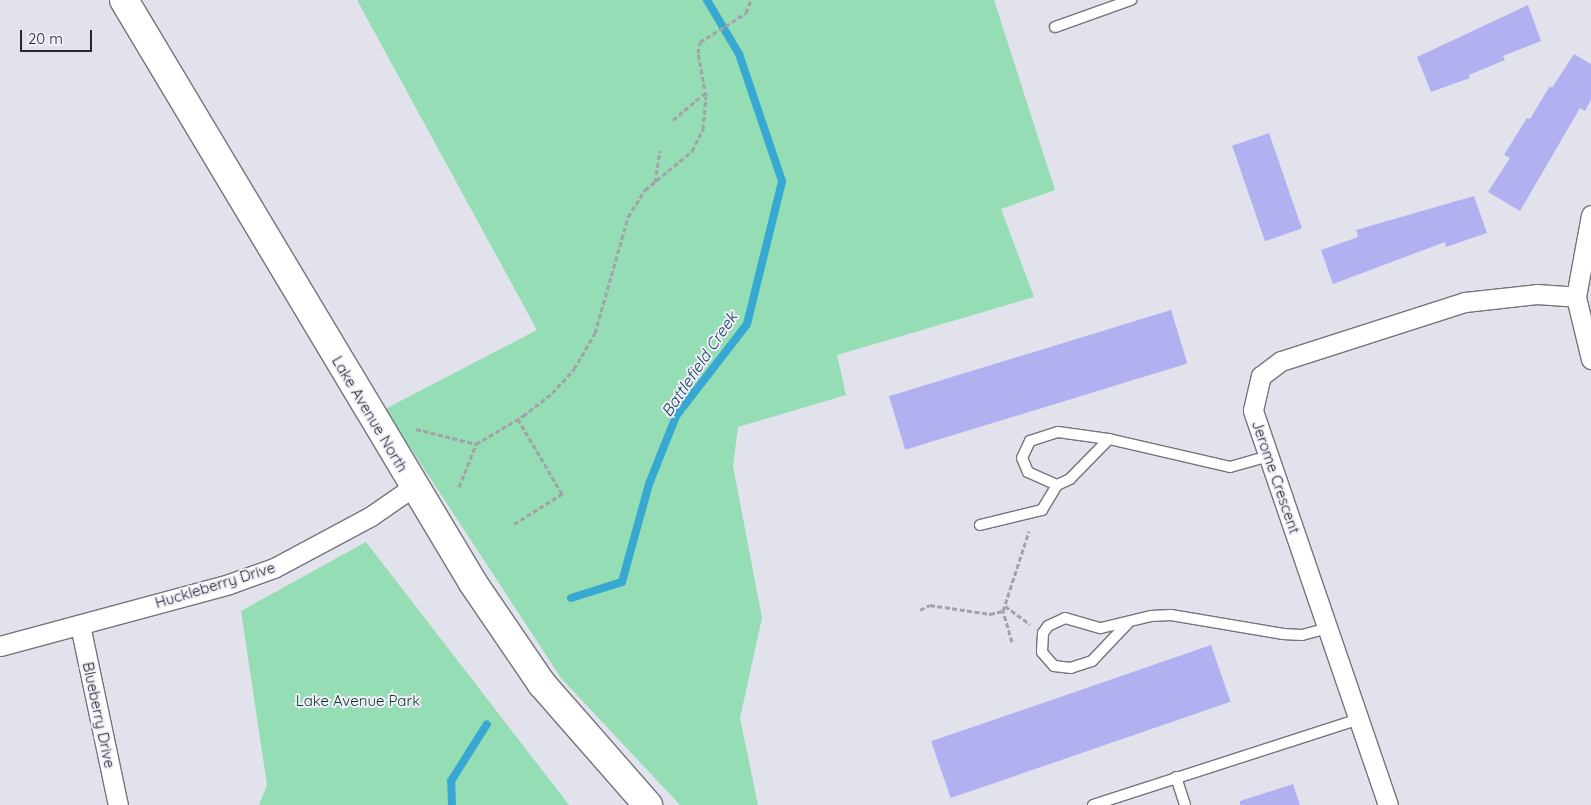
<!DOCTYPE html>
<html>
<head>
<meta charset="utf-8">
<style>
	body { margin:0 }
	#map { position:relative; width:1591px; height:805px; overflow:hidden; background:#e1e2ec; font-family:Quicksand,sans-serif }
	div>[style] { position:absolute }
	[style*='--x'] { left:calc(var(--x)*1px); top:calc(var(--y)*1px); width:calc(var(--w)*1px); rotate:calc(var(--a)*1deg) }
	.green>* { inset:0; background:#95ddb4 }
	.stream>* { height:8px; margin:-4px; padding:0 4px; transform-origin:4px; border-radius:4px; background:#37a8d1 }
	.building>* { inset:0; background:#b1b1f2; transform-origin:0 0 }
	.path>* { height:3px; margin-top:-1.5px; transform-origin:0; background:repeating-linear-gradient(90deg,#a1a2aa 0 5px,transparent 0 7.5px) }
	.roads { filter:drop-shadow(1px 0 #74747d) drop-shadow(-1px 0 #74747d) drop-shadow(0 1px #74747d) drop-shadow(0 -1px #74747d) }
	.lane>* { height:10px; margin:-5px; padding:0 5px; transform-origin:5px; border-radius:5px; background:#fff }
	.street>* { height:19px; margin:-9.5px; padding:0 9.5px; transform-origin:9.5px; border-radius:9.5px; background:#fff }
	.secondary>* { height:28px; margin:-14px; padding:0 14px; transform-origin:14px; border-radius:14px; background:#fff }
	span { translate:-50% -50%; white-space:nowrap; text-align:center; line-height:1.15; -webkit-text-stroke:4px #efeff9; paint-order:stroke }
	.street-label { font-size:15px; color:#27272b }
	.park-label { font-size:15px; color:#0e3723 }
	.water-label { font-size:16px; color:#134254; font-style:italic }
	.scale { position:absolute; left:20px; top:30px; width:72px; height:22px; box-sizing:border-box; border:2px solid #27272b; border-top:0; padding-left:6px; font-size:15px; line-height:18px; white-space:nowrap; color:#27272b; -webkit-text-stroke:4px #efeff9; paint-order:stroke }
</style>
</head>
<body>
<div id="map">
	<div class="green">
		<i style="clip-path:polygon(357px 0,994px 0,1055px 190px,1001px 209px,1034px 297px,837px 355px,846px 395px,738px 427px,733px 466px,762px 618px,740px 718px,758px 805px,680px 805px,561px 678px,385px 409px,537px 330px)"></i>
		<i style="clip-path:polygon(366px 542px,569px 805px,259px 805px,267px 785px,241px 611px)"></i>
	</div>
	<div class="stream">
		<i style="--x:571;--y:598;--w:53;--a:-17.4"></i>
		<i style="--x:622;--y:582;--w:102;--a:-74.6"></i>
		<i style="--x:649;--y:484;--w:73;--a:-68.3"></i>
		<i style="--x:676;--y:416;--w:116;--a:-52.3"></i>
		<i style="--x:747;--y:324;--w:147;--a:-76.2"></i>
		<i style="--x:782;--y:181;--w:134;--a:-108.7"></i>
		<i style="--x:739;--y:54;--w:63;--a:-120.7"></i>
		<i style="--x:452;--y:805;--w:24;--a:-92"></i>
		<i style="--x:451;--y:781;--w:67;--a:-57.7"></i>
	</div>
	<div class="building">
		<i style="clip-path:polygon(1528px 5px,1541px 41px,1503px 56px,1505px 60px,1469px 75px,1470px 78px,1431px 92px,1417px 57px)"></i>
		<i style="clip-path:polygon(1574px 54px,1591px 64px,1591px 100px,1585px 111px,1580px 108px,1520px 211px,1488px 192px,1510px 158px,1504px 155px,1527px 118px,1530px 119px,1550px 86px,1552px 88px)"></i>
		<i style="left:1269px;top:133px;width:101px;height:39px;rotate:71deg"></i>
		<i style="clip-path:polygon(1474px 196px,1487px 233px,1446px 247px,1445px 242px,1333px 284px,1321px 250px,1358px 237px,1356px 230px)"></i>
		<i style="left:1171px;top:310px;width:56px;height:295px;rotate:73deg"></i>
		<i style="left:1211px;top:645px;width:60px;height:296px;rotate:71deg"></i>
		<i style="clip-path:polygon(1293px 784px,1300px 805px,1240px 805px,1240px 801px)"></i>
	</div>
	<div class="path">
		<i style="--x:673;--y:120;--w:42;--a:-40.2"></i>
		<i style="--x:655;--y:182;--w:32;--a:-81"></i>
		<i style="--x:416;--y:429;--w:62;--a:14"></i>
		<i style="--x:459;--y:487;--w:46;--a:-68.4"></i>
		<i style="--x:476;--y:444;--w:55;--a:-30.8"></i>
		<i style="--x:523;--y:416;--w:37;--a:-38"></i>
		<i style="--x:552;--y:393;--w:33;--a:-47"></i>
		<i style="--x:574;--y:369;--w:42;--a:-59.7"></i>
		<i style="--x:595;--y:333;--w:121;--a:-74.1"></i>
		<i style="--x:628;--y:217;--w:32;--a:-58"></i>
		<i style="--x:645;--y:190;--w:61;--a:-39.7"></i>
		<i style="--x:692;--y:151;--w:25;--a:-63"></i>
		<i style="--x:703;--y:129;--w:33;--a:-85"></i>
		<i style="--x:706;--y:96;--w:44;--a:-100.5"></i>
		<i style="--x:698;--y:53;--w:11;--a:-80"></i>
		<i style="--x:700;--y:42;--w:54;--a:-32.2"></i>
		<i style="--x:746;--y:13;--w:14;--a:-69"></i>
		<i style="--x:514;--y:524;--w:57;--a:-32"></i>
		<i style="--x:562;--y:494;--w:87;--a:-120.4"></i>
		<i style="--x:1005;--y:606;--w:31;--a:36"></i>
		<i style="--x:920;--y:610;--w:11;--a:-27"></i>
		<i style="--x:930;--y:605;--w:61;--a:8.5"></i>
		<i style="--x:990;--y:614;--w:13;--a:-13"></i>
		<i style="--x:1012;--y:642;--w:32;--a:-106"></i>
		<i style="--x:1003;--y:611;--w:84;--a:-72"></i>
	</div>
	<div class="roads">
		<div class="lane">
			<i style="--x:1055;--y:27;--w:81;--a:-19.6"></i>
			<i style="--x:1109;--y:439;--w:56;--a:134.3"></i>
			<i style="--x:1070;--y:479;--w:14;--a:155"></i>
			<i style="--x:1057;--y:485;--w:32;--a:-156"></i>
			<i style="--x:1028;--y:472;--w:15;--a:-113"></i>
			<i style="--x:1022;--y:458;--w:19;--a:-65"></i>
			<i style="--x:1030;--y:441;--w:29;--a:-18"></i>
			<i style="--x:1058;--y:432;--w:51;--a:7.8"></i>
			<i style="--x:1109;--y:439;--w:124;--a:13"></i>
			<i style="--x:1230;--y:467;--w:41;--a:-15.8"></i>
			<i style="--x:980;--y:525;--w:64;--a:-13.6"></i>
			<i style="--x:1042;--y:510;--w:29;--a:-59"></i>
			<i style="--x:1128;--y:623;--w:52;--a:133.5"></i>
			<i style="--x:1092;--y:661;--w:22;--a:162"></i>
			<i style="--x:1071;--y:668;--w:17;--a:-173"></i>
			<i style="--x:1054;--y:666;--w:18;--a:-131"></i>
			<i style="--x:1042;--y:652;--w:19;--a:-87"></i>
			<i style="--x:1043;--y:633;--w:9;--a:-54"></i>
			<i style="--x:1048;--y:626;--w:19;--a:-25"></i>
			<i style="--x:1065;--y:618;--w:37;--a:16"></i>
			<i style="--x:1101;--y:628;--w:51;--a:-13.5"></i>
			<i style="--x:1151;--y:616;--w:20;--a:-3"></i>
			<i style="--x:1171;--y:615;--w:114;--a:9.6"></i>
			<i style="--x:1283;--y:634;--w:19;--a:3"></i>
			<i style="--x:1302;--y:635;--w:28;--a:-15"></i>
			<i style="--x:1176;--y:777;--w:29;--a:72"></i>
			<i style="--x:1093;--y:805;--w:281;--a:-17.9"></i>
		</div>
		<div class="street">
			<i style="--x:1591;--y:215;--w:83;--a:100.4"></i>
			<i style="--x:1576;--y:297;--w:64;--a:76.4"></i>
			<i style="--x:80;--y:625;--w:184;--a:78.1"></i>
			<i style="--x:0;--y:646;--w:237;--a:-15.1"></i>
			<i style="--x:229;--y:584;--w:48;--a:-19.6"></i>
			<i style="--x:274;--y:568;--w:110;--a:-28.2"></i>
			<i style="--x:371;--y:516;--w:51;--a:-34.6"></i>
			<i style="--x:1388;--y:805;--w:417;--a:-108.9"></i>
			<i style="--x:1253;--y:410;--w:35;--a:-77"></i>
			<i style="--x:1261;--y:376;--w:25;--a:-37"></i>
			<i style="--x:1281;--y:361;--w:193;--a:-17.8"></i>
			<i style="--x:1465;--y:302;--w:72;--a:-6.3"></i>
			<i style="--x:1537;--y:294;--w:39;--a:4"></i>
		</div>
		<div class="secondary">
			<i style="--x:124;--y:0;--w:679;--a:59.09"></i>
			<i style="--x:473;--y:583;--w:122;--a:55.7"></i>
			<i style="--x:542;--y:684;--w:161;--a:48.8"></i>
		</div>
	</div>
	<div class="street-label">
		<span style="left:370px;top:414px;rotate:59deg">Lake Avenue North</span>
		<span style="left:1276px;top:477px;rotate:71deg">Jerome Crescent</span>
		<span style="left:215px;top:585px;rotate:-17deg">Huckleberry Drive</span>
		<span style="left:99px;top:715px;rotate:78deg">Blueberry Drive</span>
	</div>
	<div class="park-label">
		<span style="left:358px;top:701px">Lake Avenue Park</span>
	</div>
	<div class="water-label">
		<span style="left:699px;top:364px;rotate:-56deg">Battlefield Creek</span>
	</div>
	<div class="scale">20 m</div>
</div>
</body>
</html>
